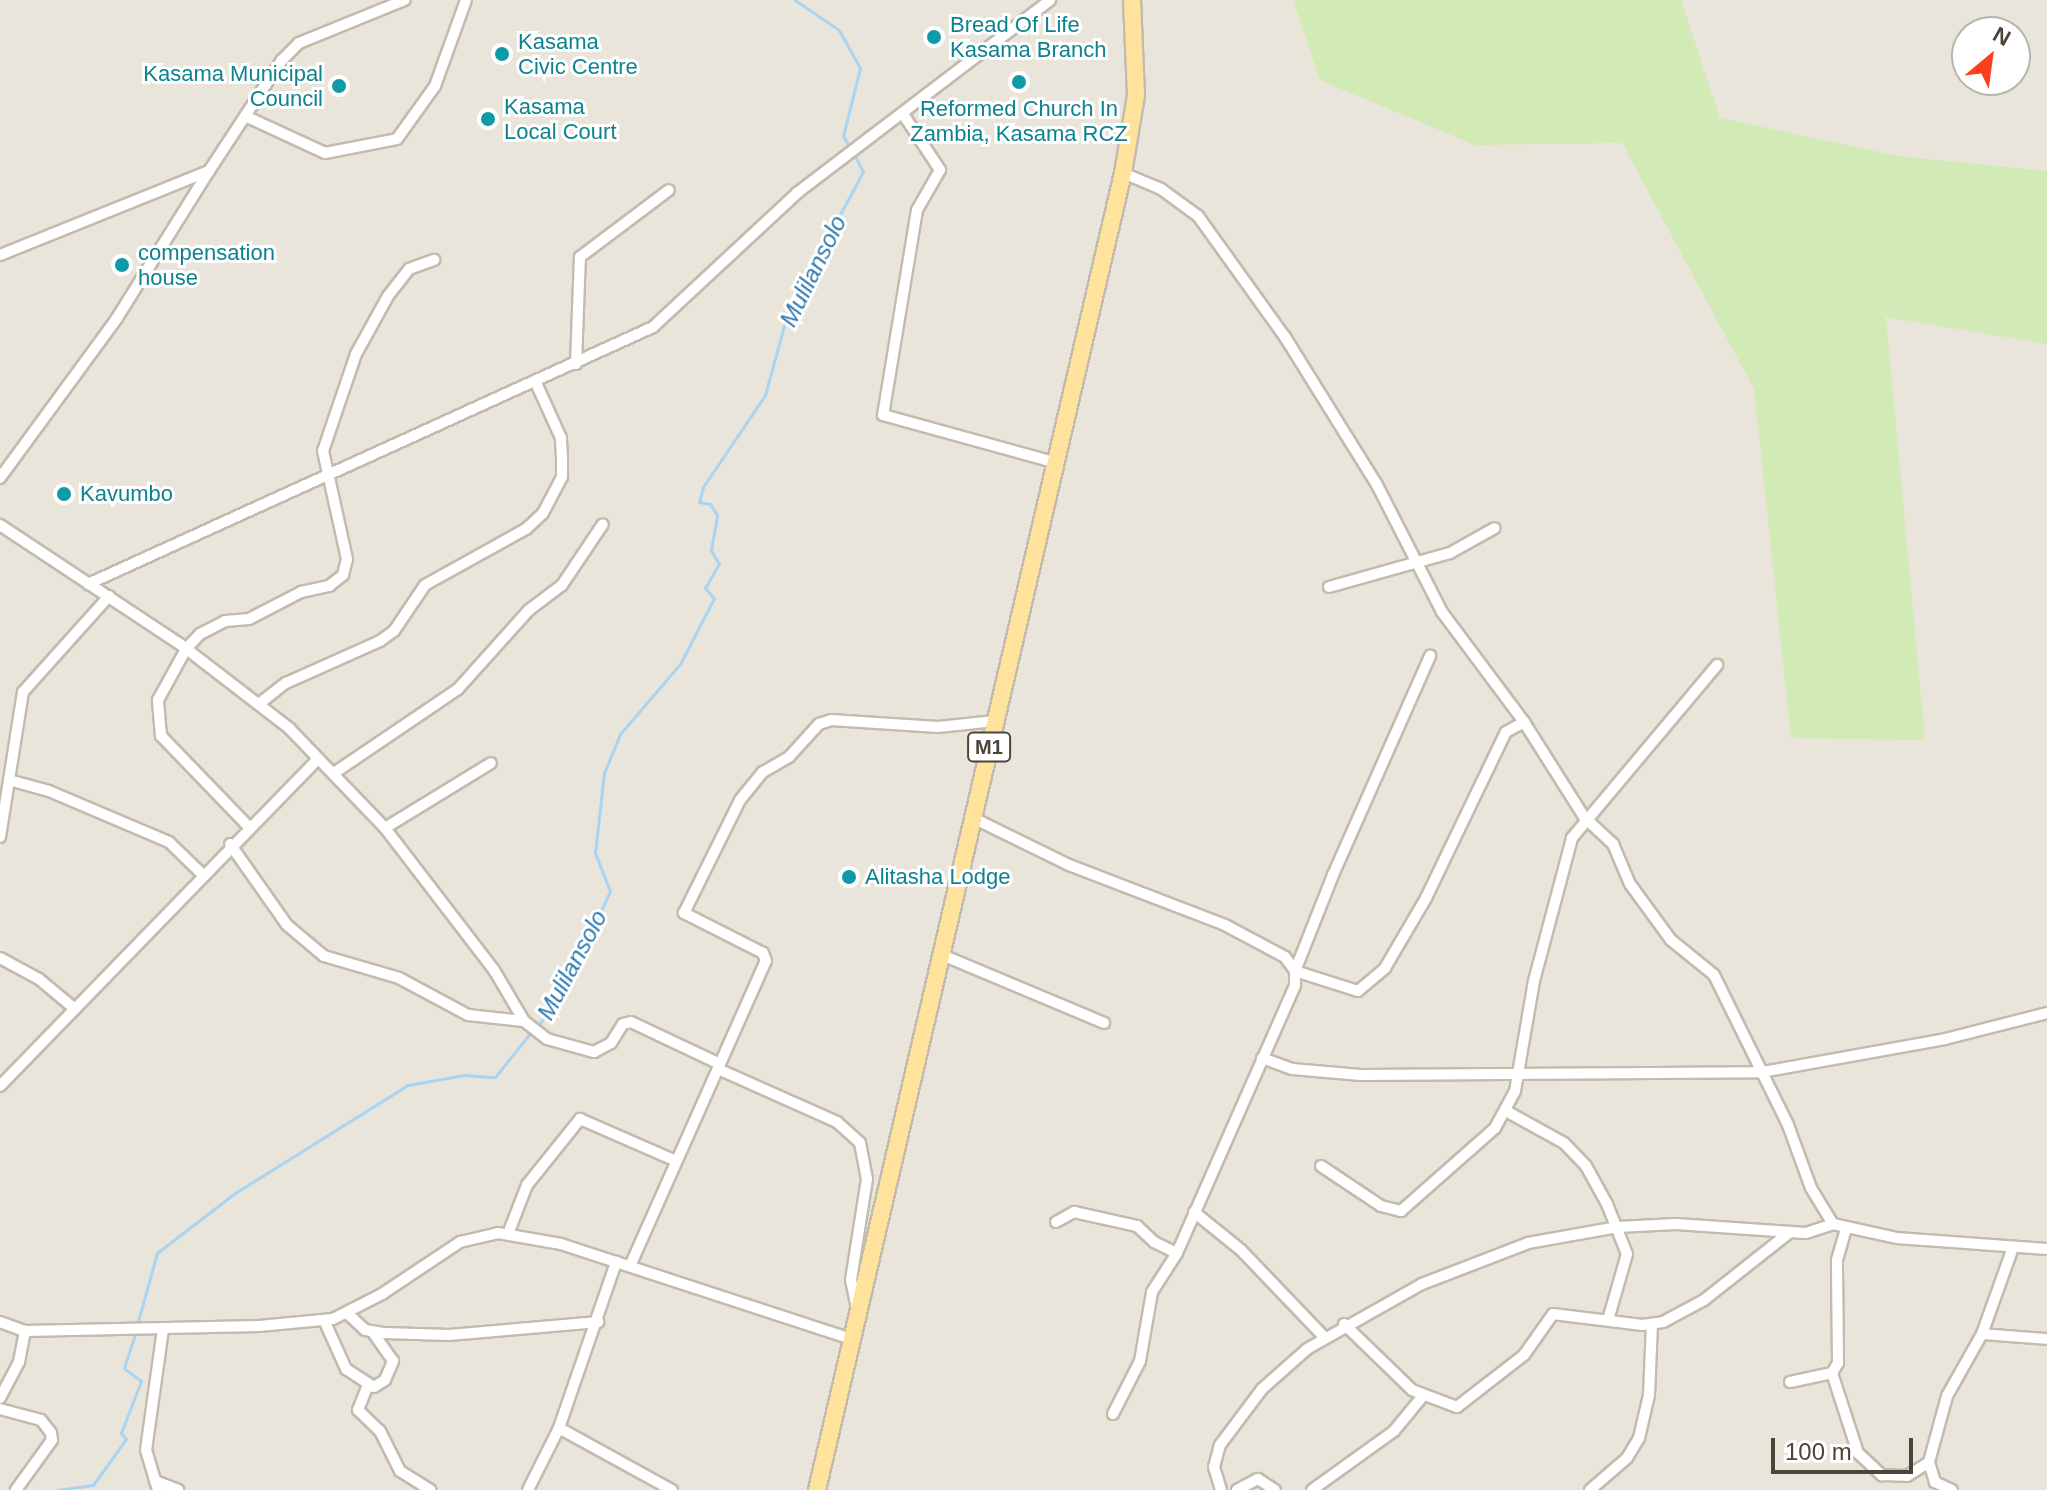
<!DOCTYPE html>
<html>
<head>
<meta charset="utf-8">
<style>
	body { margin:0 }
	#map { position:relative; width:2047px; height:1490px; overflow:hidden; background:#f6f3ec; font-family:Arial,sans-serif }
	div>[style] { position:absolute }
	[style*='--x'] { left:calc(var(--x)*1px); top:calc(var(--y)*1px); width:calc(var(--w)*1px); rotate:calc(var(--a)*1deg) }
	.residential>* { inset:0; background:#eae5da }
	.green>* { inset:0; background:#d2eab5 }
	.stream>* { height:3px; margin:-1.5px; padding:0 1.5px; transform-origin:1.5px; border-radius:1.5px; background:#a9d4f2 }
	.roads { filter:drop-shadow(2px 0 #c2bbae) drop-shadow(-2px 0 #c2bbae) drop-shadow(0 2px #c2bbae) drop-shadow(0 -2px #c2bbae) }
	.street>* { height:10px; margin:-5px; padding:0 5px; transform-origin:5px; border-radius:5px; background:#fff }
	.primary>* { height:16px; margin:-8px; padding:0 8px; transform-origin:8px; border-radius:8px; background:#ffe39c }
	.dots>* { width:22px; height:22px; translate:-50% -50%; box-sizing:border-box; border:4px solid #fff; border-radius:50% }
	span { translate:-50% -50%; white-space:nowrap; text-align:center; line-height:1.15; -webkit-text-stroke:6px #fff; paint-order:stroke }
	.shield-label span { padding:2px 6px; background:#fff; border:2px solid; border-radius:6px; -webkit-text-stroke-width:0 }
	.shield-label { font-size:20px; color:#4b4439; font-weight:700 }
	.culture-label { font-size:22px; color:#0d838f }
	.left { translate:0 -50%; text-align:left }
	.right { translate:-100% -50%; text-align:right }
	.water-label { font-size:24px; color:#2e7ab2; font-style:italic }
	.north { position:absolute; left:1951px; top:16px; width:80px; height:80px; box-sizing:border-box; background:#fff; border:2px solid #b7b4b0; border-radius:50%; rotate:29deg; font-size:22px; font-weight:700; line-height:32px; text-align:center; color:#4b4439 }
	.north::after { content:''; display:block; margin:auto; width:28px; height:36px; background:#fc3f1d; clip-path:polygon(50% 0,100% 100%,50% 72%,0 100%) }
	.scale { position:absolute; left:1771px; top:1438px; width:142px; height:36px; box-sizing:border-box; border:4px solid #4b4439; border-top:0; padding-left:10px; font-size:24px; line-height:28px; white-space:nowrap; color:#4b4439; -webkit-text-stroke:6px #fff; paint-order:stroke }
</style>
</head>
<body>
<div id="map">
	<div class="residential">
		<i style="clip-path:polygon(evenodd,0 0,2047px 0,2047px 1490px,0 1490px,0 0,1967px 32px,2015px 32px,2015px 80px,1967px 80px,1967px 32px)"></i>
	</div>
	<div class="green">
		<i style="clip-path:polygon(1293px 0,1681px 0,1720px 118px,1898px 156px,2047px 171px,2047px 344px,1886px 317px,1925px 740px,1791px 738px,1754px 389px,1622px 143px,1475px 145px,1320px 80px)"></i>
	</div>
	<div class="stream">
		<i style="--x:795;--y:0;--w:53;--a:34.3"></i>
		<i style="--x:839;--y:30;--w:43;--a:61.1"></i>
		<i style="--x:860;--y:68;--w:70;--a:104"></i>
		<i style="--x:843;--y:136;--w:13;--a:58"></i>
		<i style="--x:538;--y:1026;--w:53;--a:-55.7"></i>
		<i style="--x:568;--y:982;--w:100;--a:-65.2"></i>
		<i style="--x:610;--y:891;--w:41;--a:-111.5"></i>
		<i style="--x:595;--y:853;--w:81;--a:-83.6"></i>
		<i style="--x:604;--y:773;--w:42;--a:-67.7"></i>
		<i style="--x:620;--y:734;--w:92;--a:-49.4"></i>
		<i style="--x:680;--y:664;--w:74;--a:-62.7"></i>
		<i style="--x:714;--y:598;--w:13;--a:-132"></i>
		<i style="--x:705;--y:588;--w:28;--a:-60"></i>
		<i style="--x:719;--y:564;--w:16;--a:-120"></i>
		<i style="--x:711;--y:550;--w:36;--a:-80"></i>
		<i style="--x:717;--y:515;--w:13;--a:-122"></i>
		<i style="--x:710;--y:504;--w:11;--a:-170"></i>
		<i style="--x:699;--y:502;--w:16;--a:-75"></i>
		<i style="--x:703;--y:487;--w:111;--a:-56"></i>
		<i style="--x:765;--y:395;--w:87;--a:-74.7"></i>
		<i style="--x:788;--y:311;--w:158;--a:-61.7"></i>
		<i style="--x:863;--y:172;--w:20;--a:-117"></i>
		<i style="--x:137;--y:1325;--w:75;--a:-74.5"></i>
		<i style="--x:157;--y:1253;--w:98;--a:-37.6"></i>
		<i style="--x:235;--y:1193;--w:204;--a:-32"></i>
		<i style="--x:408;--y:1085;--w:57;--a:-10.1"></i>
		<i style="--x:464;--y:1075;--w:31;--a:4"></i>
		<i style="--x:495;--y:1077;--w:59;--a:-51.2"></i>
		<i style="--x:57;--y:1490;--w:36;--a:-8"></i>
		<i style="--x:93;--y:1485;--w:57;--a:-54.3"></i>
		<i style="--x:126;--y:1439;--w:8;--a:-130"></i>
		<i style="--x:121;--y:1433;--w:56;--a:-69"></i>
		<i style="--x:141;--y:1381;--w:21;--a:-143"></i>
		<i style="--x:124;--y:1368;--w:38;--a:-72"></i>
	</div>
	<div class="roads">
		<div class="street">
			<i style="--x:903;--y:114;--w:67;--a:56.5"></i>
			<i style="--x:940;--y:170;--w:46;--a:119.9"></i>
			<i style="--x:917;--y:210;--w:208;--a:99.4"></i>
			<i style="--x:883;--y:415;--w:177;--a:15.4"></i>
			<i style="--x:245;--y:116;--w:88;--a:24.8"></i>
			<i style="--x:325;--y:153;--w:73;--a:-11"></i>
			<i style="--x:397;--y:139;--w:65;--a:-54.4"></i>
			<i style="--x:435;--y:86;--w:91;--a:-70.2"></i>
			<i style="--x:1123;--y:173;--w:41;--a:22.8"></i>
			<i style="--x:1161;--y:189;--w:46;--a:36.1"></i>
			<i style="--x:1198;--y:216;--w:149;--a:54.3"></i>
			<i style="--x:1285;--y:337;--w:172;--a:58.1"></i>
			<i style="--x:1376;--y:483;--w:145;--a:62.9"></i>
			<i style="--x:1442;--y:612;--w:137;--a:53.3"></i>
			<i style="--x:0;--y:255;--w:225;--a:-21.9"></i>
			<i style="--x:209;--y:171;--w:133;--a:-56.7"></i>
			<i style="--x:282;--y:60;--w:24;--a:-45"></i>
			<i style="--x:299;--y:43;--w:114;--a:-22.1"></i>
			<i style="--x:576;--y:364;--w:107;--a:-87.9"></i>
			<i style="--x:580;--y:257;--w:111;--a:-37"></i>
			<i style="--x:0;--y:478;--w:198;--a:-53.8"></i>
			<i style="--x:117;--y:318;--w:173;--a:-58"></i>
			<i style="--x:0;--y:525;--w:216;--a:33.5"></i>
			<i style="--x:180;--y:644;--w:138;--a:37.6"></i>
			<i style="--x:289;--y:728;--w:139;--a:46.2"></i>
			<i style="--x:385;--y:828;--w:179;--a:52.5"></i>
			<i style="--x:494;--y:970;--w:59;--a:59.5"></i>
			<i style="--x:524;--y:1021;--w:29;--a:38"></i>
			<i style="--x:547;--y:1039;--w:49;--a:15.5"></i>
			<i style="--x:594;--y:1052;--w:19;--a:-28"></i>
			<i style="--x:611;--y:1043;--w:22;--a:-58"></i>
			<i style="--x:623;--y:1024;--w:8;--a:-14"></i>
			<i style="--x:631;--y:1022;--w:98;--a:25.3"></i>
			<i style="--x:88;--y:584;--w:621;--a:-24.46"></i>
			<i style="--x:653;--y:327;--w:197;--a:-42.9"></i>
			<i style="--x:797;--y:193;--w:318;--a:-37.3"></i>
			<i style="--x:1329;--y:587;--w:126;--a:-15.7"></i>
			<i style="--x:1450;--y:553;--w:51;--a:-29.1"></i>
			<i style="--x:260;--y:703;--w:33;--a:-38"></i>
			<i style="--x:286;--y:683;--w:103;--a:-24.1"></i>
			<i style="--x:380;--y:641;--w:17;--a:-36"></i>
			<i style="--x:394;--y:631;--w:55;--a:-56"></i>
			<i style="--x:425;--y:585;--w:115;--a:-29"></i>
			<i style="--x:526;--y:529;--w:23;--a:-43"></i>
			<i style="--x:543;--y:513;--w:41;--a:-62.2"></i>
			<i style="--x:562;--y:477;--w:18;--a:-90"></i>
			<i style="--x:562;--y:459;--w:21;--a:-93"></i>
			<i style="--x:561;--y:438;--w:60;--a:-114.4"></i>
			<i style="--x:334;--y:773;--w:150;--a:-34.1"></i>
			<i style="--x:458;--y:689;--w:106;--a:-48.1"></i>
			<i style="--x:529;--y:610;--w:41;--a:-37.1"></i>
			<i style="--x:562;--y:585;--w:73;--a:-56.1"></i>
			<i style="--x:9;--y:780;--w:41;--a:15.4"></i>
			<i style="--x:49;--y:791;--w:130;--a:23"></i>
			<i style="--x:169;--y:842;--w:45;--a:44.1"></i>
			<i style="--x:973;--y:818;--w:107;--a:26.1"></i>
			<i style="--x:1069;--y:865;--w:167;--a:21"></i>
			<i style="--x:1225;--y:925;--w:68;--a:28.1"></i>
			<i style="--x:1285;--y:957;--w:17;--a:54"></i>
			<i style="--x:1295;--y:971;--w:66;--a:17.6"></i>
			<i style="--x:1358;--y:991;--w:35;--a:-40"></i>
			<i style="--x:1385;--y:968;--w:81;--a:-59.6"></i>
			<i style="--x:1426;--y:898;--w:184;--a:-64.3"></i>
			<i style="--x:1506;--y:732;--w:21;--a:-29"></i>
			<i style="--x:1524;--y:722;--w:112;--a:57.7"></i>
			<i style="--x:1584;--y:817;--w:40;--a:43"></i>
			<i style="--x:1613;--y:844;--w:43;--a:67"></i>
			<i style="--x:1630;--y:884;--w:69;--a:53.8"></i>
			<i style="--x:1671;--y:940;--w:55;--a:39.1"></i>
			<i style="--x:1714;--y:975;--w:167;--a:63.7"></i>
			<i style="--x:1788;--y:1125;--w:67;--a:69.9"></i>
			<i style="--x:1811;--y:1188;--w:42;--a:58.6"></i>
			<i style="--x:248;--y:826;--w:125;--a:-134"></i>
			<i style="--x:161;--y:736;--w:36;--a:-95"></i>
			<i style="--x:158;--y:700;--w:58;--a:-61.2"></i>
			<i style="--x:186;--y:649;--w:21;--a:-47"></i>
			<i style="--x:200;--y:634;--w:28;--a:-27"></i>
			<i style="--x:225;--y:621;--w:24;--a:-5"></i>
			<i style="--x:249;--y:619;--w:59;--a:-27.4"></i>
			<i style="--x:301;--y:592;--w:29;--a:-12"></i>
			<i style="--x:329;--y:586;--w:18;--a:-38"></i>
			<i style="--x:343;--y:575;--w:16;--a:-76"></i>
			<i style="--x:347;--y:559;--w:111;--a:-102.5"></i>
			<i style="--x:323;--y:451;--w:102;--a:-71.2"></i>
			<i style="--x:356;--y:354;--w:66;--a:-61.1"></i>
			<i style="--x:388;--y:296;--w:34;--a:-52"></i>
			<i style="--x:409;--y:269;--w:27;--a:-20"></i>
			<i style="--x:385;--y:828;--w:124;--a:-31.5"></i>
			<i style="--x:0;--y:837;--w:147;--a:-81"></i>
			<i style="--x:23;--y:692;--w:129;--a:-48.1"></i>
			<i style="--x:230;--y:844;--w:99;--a:54.9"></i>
			<i style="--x:287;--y:925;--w:48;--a:40"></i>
			<i style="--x:324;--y:956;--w:78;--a:16.3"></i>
			<i style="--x:399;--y:978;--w:78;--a:28.2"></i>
			<i style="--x:468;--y:1015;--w:56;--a:6.1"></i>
			<i style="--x:940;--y:954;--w:178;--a:22.8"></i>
			<i style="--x:0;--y:958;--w:44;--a:28.3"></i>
			<i style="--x:39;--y:979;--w:47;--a:39.8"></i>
			<i style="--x:1262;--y:1058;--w:32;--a:20"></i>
			<i style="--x:1292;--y:1069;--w:69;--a:5"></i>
			<i style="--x:1361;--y:1075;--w:401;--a:-0.4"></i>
			<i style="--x:1762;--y:1072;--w:186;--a:-10.2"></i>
			<i style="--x:1945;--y:1039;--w:105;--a:-14.3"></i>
			<i style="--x:718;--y:1069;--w:130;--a:24"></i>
			<i style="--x:837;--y:1122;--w:31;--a:42"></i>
			<i style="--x:860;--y:1143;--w:37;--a:79"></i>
			<i style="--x:867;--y:1179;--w:102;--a:99"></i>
			<i style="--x:851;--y:1280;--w:29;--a:78"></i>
			<i style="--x:0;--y:1086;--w:455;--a:-45.8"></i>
			<i style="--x:1506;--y:1111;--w:66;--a:28.9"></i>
			<i style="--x:1564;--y:1143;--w:32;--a:46"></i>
			<i style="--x:1586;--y:1166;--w:43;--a:61.1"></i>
			<i style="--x:1607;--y:1204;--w:54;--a:68.2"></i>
			<i style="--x:1627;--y:1254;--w:69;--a:106.1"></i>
			<i style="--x:1321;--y:1166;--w:72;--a:33.7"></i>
			<i style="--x:1381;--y:1206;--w:21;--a:14"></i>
			<i style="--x:1401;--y:1211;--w:125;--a:-41.4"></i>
			<i style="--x:1495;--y:1128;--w:42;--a:-61.6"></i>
			<i style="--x:1515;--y:1091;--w:112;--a:-80.2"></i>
			<i style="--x:1534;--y:981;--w:148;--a:-75.1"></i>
			<i style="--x:1572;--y:838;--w:226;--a:-50"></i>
			<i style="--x:1194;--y:1212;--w:60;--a:39"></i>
			<i style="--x:1241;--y:1250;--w:120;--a:46.3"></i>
			<i style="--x:1056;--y:1222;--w:21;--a:-29"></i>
			<i style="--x:1074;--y:1212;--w:65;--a:12.5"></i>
			<i style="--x:1137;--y:1226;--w:23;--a:43"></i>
			<i style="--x:1154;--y:1242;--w:25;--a:26"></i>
			<i style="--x:508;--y:1234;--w:53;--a:-68.8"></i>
			<i style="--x:527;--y:1185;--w:85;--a:-51.2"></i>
			<i style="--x:580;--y:1119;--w:105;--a:23.6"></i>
			<i style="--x:630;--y:1266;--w:334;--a:-66"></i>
			<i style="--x:766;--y:961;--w:9;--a:-111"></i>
			<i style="--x:763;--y:953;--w:89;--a:-153.1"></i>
			<i style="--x:684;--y:913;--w:126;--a:-63.6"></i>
			<i style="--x:740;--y:800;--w:36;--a:-51"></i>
			<i style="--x:763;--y:772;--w:30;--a:-30"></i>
			<i style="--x:789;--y:757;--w:45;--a:-47.7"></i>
			<i style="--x:819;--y:724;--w:13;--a:-18"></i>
			<i style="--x:831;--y:720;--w:107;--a:3.7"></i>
			<i style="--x:938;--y:727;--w:57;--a:-6"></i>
			<i style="--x:348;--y:1314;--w:23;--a:43"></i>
			<i style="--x:365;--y:1330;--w:20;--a:9"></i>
			<i style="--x:385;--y:1333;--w:64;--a:1.8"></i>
			<i style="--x:449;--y:1335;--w:150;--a:-5"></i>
			<i style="--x:324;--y:1320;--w:54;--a:65.8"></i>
			<i style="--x:346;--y:1369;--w:33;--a:33"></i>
			<i style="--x:374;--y:1387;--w:13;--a:-32"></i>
			<i style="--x:385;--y:1380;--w:21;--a:-67"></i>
			<i style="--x:393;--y:1361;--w:35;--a:-125"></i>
			<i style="--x:0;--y:1322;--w:27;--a:20"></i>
			<i style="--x:25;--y:1331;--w:234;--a:-1.2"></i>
			<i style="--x:259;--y:1326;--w:74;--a:-5.4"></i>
			<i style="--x:333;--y:1319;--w:55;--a:-27"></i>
			<i style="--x:382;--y:1294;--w:94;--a:-33.7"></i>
			<i style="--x:460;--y:1242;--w:39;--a:-13"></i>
			<i style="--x:498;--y:1233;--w:64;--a:9.9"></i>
			<i style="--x:561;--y:1244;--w:303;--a:18.1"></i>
			<i style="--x:1344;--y:1324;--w:95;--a:44.1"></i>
			<i style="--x:1412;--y:1390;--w:48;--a:20.7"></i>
			<i style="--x:1457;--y:1407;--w:85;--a:-37.8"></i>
			<i style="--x:1524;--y:1355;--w:50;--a:-54.7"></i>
			<i style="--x:1553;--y:1314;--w:90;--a:7"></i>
			<i style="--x:1642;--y:1325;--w:21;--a:-8"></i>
			<i style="--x:1663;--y:1322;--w:47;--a:-28.2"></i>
			<i style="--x:1704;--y:1300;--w:110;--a:-38.3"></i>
			<i style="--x:1982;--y:1334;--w:65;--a:4.4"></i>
			<i style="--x:1832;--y:1373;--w:84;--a:72"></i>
			<i style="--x:1858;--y:1453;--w:33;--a:43"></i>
			<i style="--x:1882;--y:1475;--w:25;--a:2"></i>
			<i style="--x:1907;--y:1476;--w:26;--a:-32"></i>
			<i style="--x:1790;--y:1382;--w:43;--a:-12.1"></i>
			<i style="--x:1832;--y:1373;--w:12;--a:-59"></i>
			<i style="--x:1838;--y:1363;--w:103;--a:-90.6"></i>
			<i style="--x:1837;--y:1260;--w:33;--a:-74"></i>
			<i style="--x:368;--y:1385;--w:27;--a:112"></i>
			<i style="--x:358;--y:1410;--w:30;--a:44"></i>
			<i style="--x:380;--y:1431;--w:45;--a:63.4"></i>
			<i style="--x:400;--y:1471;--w:36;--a:32"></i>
			<i style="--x:0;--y:1398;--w:41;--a:-62.2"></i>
			<i style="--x:19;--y:1362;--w:32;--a:-79"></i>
			<i style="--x:0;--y:1409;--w:42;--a:15"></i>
			<i style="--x:41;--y:1420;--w:16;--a:52"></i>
			<i style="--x:51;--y:1433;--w:7;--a:82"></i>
			<i style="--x:52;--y:1440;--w:62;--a:125.8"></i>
			<i style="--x:1113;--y:1414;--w:59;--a:-63"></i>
			<i style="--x:1140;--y:1361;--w:70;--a:-80.1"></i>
			<i style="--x:1152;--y:1292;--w:46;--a:-57.3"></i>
			<i style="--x:1177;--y:1253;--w:293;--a:-66.2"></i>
			<i style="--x:1295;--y:985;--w:14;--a:-90"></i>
			<i style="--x:1295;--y:971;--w:103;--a:-68.4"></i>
			<i style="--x:1333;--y:875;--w:240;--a:-66.1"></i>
			<i style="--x:559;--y:1428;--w:129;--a:28.8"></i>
			<i style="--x:155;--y:1481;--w:25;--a:21"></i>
			<i style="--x:158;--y:1490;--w:42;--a:-106.7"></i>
			<i style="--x:146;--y:1450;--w:122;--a:-82"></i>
			<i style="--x:528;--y:1490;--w:69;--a:-63.4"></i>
			<i style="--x:559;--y:1428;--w:176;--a:-71"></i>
			<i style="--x:1221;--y:1490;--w:24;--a:-107"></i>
			<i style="--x:1214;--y:1467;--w:23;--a:-75"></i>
			<i style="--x:1220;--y:1445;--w:70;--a:-53.1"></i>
			<i style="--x:1262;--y:1389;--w:60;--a:-41.6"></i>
			<i style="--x:1307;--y:1349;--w:132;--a:-29.5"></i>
			<i style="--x:1422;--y:1284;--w:114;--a:-21.1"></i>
			<i style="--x:1528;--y:1243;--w:91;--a:-10.1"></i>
			<i style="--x:1618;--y:1227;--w:58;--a:-3"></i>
			<i style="--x:1676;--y:1224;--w:130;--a:4"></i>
			<i style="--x:1806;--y:1233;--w:28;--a:-18"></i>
			<i style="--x:1833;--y:1224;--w:66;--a:12.3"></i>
			<i style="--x:1897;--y:1238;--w:150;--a:4.2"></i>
			<i style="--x:1237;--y:1490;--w:24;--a:-28"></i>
			<i style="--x:1258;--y:1479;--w:20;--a:33"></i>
			<i style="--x:1312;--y:1490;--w:101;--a:-35.7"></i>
			<i style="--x:1394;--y:1431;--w:44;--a:-50.5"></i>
			<i style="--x:1590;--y:1490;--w:49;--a:-40.9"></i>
			<i style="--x:1627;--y:1458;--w:23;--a:-59"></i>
			<i style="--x:1639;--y:1438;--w:44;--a:-76.9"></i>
			<i style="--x:1649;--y:1395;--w:71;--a:-87.6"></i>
			<i style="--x:1952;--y:1490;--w:19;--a:-155"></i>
			<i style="--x:1935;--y:1482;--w:21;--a:-107"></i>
			<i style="--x:1929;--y:1462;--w:68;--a:-74.7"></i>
			<i style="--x:1947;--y:1396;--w:71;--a:-60.6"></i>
			<i style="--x:1982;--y:1334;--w:89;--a:-70.3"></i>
		</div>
		<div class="primary">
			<i style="--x:817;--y:1490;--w:1352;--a:-76.92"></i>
			<i style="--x:1123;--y:173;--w:79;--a:-80.5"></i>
			<i style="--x:1136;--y:95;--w:95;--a:-92.4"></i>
		</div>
	</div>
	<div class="dots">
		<i style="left:934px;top:37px;background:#0f9aa8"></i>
		<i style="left:502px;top:54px;background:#0f9aa8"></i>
		<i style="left:1019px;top:82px;background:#0f9aa8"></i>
		<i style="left:339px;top:86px;background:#0f9aa8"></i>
		<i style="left:488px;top:119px;background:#0f9aa8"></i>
		<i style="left:122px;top:265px;background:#0f9aa8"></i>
		<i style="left:64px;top:494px;background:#0f9aa8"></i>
		<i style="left:849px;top:877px;background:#0f9aa8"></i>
	</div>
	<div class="shield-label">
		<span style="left:989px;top:747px">M1</span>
	</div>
	<div class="culture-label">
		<span class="left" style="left:950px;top:37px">Bread Of Life<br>Kasama Branch</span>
		<span class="left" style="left:518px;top:54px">Kasama<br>Civic Centre</span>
		<span class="right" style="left:323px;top:86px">Kasama Municipal<br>Council</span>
		<span class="left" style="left:504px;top:119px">Kasama<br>Local Court</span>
		<span style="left:1019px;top:121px">Reformed Church In<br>Zambia, Kasama RCZ</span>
		<span class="left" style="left:138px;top:265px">compensation<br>house</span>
		<span class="left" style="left:80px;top:494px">Kavumbo</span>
		<span class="left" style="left:865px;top:877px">Alitasha Lodge</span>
	</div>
	<div class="water-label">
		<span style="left:813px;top:271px;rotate:-64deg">Mulilansolo</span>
		<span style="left:572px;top:965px;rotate:-62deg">Mulilansolo</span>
	</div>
	<div class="north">N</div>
	<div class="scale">100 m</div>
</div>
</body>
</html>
